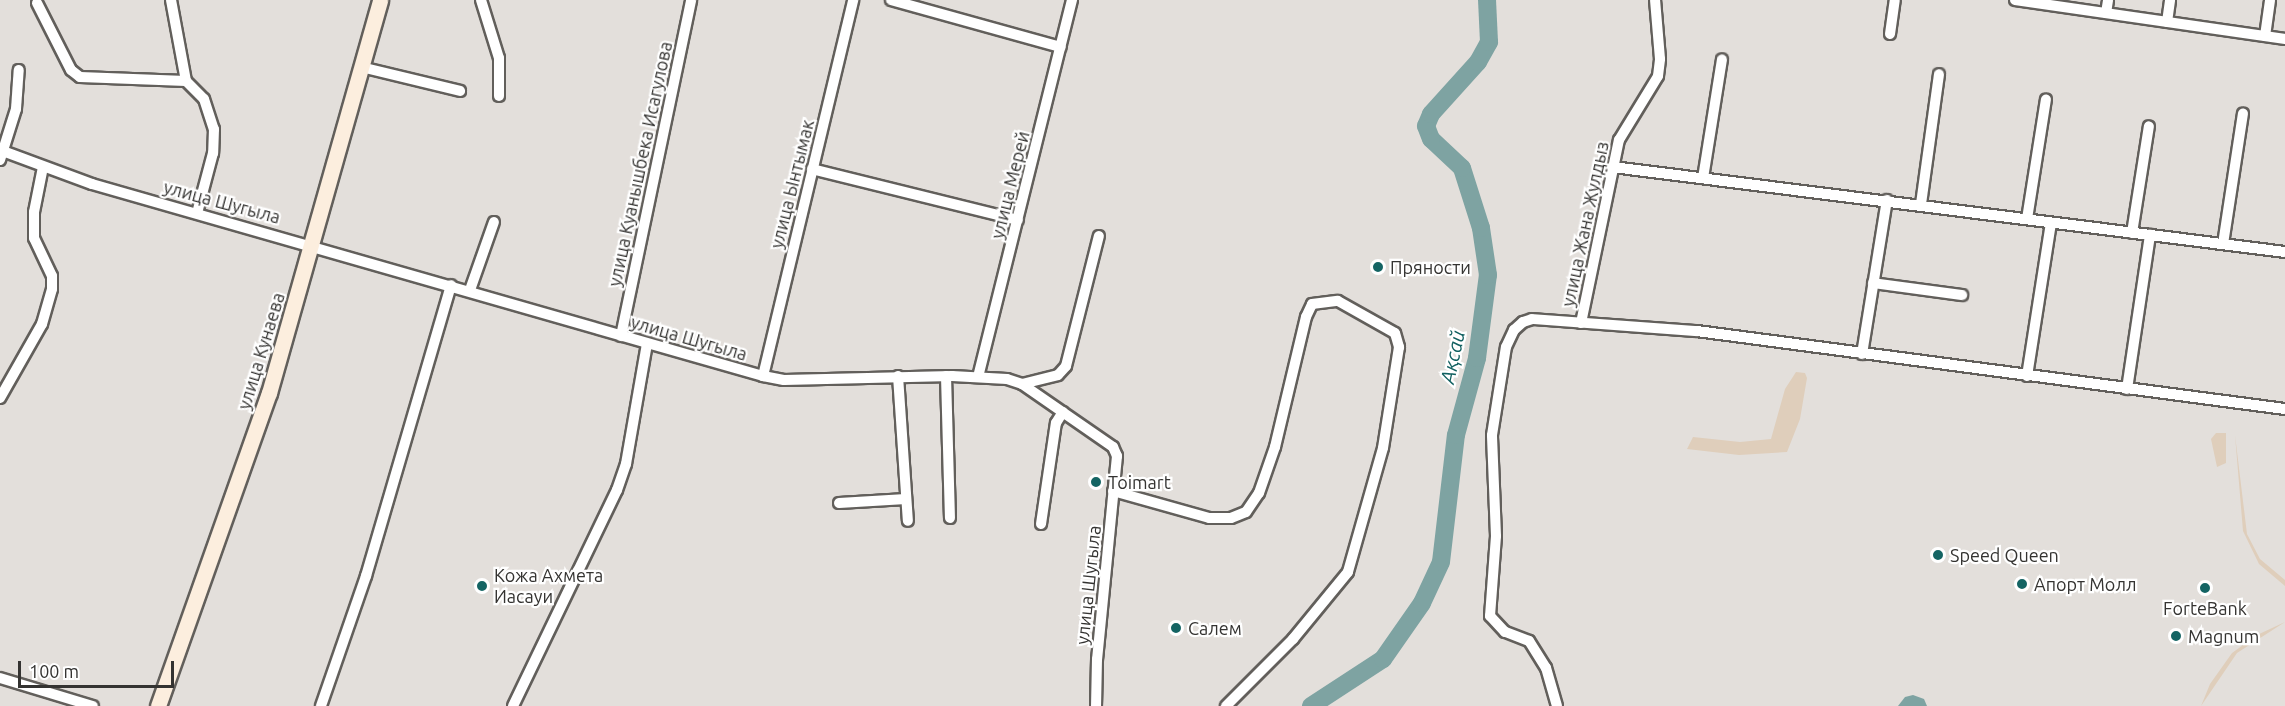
<!DOCTYPE html>
<html>
<head>
<meta charset="utf-8">
<style>
	body { margin:0 }
	#map { position:relative; width:2285px; height:706px; overflow:hidden; background:#e3dfdb; font-family:Ubuntu,sans-serif }
	div>[style] { position:absolute }
	[style*='--x'] { left:calc(var(--x)*1px); top:calc(var(--y)*1px); width:calc(var(--w)*1px); rotate:calc(var(--a)*1deg) }
	.green>* { inset:0; background:#dfcebb }
	.water>* { inset:0; background:#7ea3a2 }
	.river>* { height:18px; margin:-9px; padding:0 9px; transform-origin:9px; border-radius:9px; background:#7ea3a2 }
	.roads { filter:drop-shadow(2px 0 #625f5b) drop-shadow(-2px 0 #625f5b) drop-shadow(0 2px #625f5b) drop-shadow(0 -2px #625f5b) }
	.minor>* { height:10px; margin:-5px; padding:0 5px; transform-origin:5px; border-radius:5px; background:#fff }
	.secondary>* { height:15px; margin:-7.5px; padding:0 7.5px; transform-origin:7.5px; border-radius:7.5px; background:#fceede }
	.dots>* { width:16px; height:16px; translate:-50% -50%; box-sizing:border-box; border:3px solid #fff; border-radius:50% }
	span { translate:-50% -50%; white-space:nowrap; text-align:center; line-height:1.15; -webkit-text-stroke:4.5px #fff; paint-order:stroke }
	.street-label { font-size:18px; color:#343331 }
	.poi-label { font-size:18px; color:#343331 }
	.left { translate:0 -50%; text-align:left }
	.water-label { font-size:20px; color:#116060; font-style:italic }
	.scale { position:absolute; left:18px; top:661px; width:156px; height:27px; box-sizing:border-box; border:3px solid #343331; border-top:0; padding-left:8px; font-size:18px; line-height:21px; white-space:nowrap; color:#343331; -webkit-text-stroke:4px #fff; paint-order:stroke }
</style>
</head>
<body>
<div id="map">
	<div class="green">
		<i style="clip-path:polygon(1796px 372px,1805px 373px,1807px 378px,1800px 419px,1787px 452px,1739px 455px,1687px 449px,1693px 437px,1740px 442px,1771px 439px,1785px 389px)"></i>
		<i style="clip-path:polygon(2216px 433px,2226px 433px,2226px 463px,2217px 467px,2211px 439px)"></i>
		<i style="clip-path:polygon(2235px 435px,2247px 534px,2260px 559px,2285px 580px,2285px 586px,2259px 564px,2243px 531px)"></i>
		<i style="clip-path:polygon(2285px 622px,2237px 653px,2201px 706px,2210px 684px,2232px 653px,2257px 635px)"></i>
	</div>
	<div class="water">
		<i style="clip-path:polygon(1913px 695px,1924px 699px,1927px 706px,1898px 706px,1905px 697px)"></i>
	</div>
	<div class="river">
		<i style="--x:1311;--y:706;--w:86;--a:-33.1"></i>
		<i style="--x:1383;--y:659;--w:68;--a:-55.1"></i>
		<i style="--x:1422;--y:603;--w:45;--a:-65.1"></i>
		<i style="--x:1441;--y:562;--w:128;--a:-83.3"></i>
		<i style="--x:1456;--y:435;--w:80;--a:-74.7"></i>
		<i style="--x:1477;--y:358;--w:84;--a:-82.5"></i>
		<i style="--x:1488;--y:275;--w:48;--a:-98.5"></i>
		<i style="--x:1481;--y:228;--w:63;--a:-107.6"></i>
		<i style="--x:1462;--y:168;--w:42;--a:-136.9"></i>
		<i style="--x:1431;--y:139;--w:14;--a:-111"></i>
		<i style="--x:1426;--y:126;--w:13;--a:-67"></i>
		<i style="--x:1431;--y:114;--w:70;--a:-47.9"></i>
		<i style="--x:1478;--y:62;--w:23;--a:-61"></i>
		<i style="--x:1489;--y:42;--w:42;--a:-92.7"></i>
	</div>
	<div class="roads">
		<div class="minor">
			<i style="--x:171;--y:0;--w:82;--a:79.5"></i>
			<i style="--x:481;--y:0;--w:61;--a:72.8"></i>
			<i style="--x:499;--y:58;--w:38;--a:90"></i>
			<i style="--x:891;--y:0;--w:176;--a:15.5"></i>
			<i style="--x:2015;--y:0;--w:273;--a:8.2"></i>
			<i style="--x:37;--y:3;--w:75;--a:63.1"></i>
			<i style="--x:71;--y:70;--w:11;--a:38"></i>
			<i style="--x:80;--y:77;--w:106;--a:2.2"></i>
			<i style="--x:186;--y:81;--w:25;--a:45"></i>
			<i style="--x:204;--y:99;--w:32;--a:72"></i>
			<i style="--x:214;--y:129;--w:24;--a:92"></i>
			<i style="--x:213;--y:153;--w:62;--a:104.9"></i>
			<i style="--x:2106;--y:13;--w:13;--a:-81"></i>
			<i style="--x:2167;--y:22;--w:22;--a:-82"></i>
			<i style="--x:1890;--y:34;--w:34;--a:-82"></i>
			<i style="--x:2265;--y:36;--w:36;--a:-82"></i>
			<i style="--x:361;--y:67;--w:102;--a:13.6"></i>
			<i style="--x:0;--y:150;--w:98;--a:20.3"></i>
			<i style="--x:92;--y:184;--w:698;--a:15.97"></i>
			<i style="--x:763;--y:376;--w:21;--a:11"></i>
			<i style="--x:784;--y:380;--w:168;--a:-1.4"></i>
			<i style="--x:952;--y:376;--w:55;--a:3.1"></i>
			<i style="--x:1007;--y:379;--w:16;--a:18"></i>
			<i style="--x:1022;--y:384;--w:111;--a:34.7"></i>
			<i style="--x:1113;--y:447;--w:10;--a:66"></i>
			<i style="--x:1117;--y:456;--w:204;--a:95.6"></i>
			<i style="--x:1097;--y:659;--w:47;--a:91.2"></i>
			<i style="--x:0;--y:160;--w:53;--a:-72.6"></i>
			<i style="--x:16;--y:109;--w:39;--a:-86"></i>
			<i style="--x:1613;--y:167;--w:677;--a:7.21"></i>
			<i style="--x:812;--y:169;--w:212;--a:13.9"></i>
			<i style="--x:1703;--y:178;--w:120;--a:-80.9"></i>
			<i style="--x:1921;--y:204;--w:131;--a:-82.1"></i>
			<i style="--x:2027;--y:219;--w:121;--a:-81"></i>
			<i style="--x:2132;--y:233;--w:108;--a:-81"></i>
			<i style="--x:2223;--y:244;--w:132;--a:-81.3"></i>
			<i style="--x:1873;--y:283;--w:90;--a:7.7"></i>
			<i style="--x:470;--y:290;--w:72;--a:-70.6"></i>
			<i style="--x:1581;--y:323;--w:187;--a:-78.3"></i>
			<i style="--x:1619;--y:140;--w:75;--a:-58.6"></i>
			<i style="--x:1658;--y:76;--w:17;--a:-83"></i>
			<i style="--x:1660;--y:59;--w:59;--a:-94.8"></i>
			<i style="--x:621;--y:336;--w:343;--a:-78.2"></i>
			<i style="--x:1862;--y:354;--w:156;--a:-80.8"></i>
			<i style="--x:763;--y:376;--w:387;--a:-76.5"></i>
			<i style="--x:898;--y:376;--w:145;--a:86.1"></i>
			<i style="--x:946;--y:376;--w:142;--a:88.4"></i>
			<i style="--x:2027;--y:376;--w:155;--a:-81.1"></i>
			<i style="--x:978;--y:377;--w:389;--a:-76"></i>
			<i style="--x:1022;--y:384;--w:37;--a:-14"></i>
			<i style="--x:1058;--y:375;--w:12;--a:-48"></i>
			<i style="--x:1066;--y:366;--w:134;--a:-75.8"></i>
			<i style="--x:2127;--y:389;--w:156;--a:-81.5"></i>
			<i style="--x:0;--y:398;--w:85;--a:-60.4"></i>
			<i style="--x:42;--y:324;--w:36;--a:-74"></i>
			<i style="--x:52;--y:289;--w:13;--a:-90"></i>
			<i style="--x:52;--y:276;--w:42;--a:-115.3"></i>
			<i style="--x:34;--y:238;--w:26;--a:-90"></i>
			<i style="--x:34;--y:212;--w:46;--a:-78.7"></i>
			<i style="--x:1113;--y:491;--w:100;--a:15.7"></i>
			<i style="--x:1209;--y:518;--w:22;--a:0"></i>
			<i style="--x:1231;--y:518;--w:16;--a:-22"></i>
			<i style="--x:1246;--y:512;--w:23;--a:-56"></i>
			<i style="--x:1259;--y:493;--w:49;--a:-70.8"></i>
			<i style="--x:1275;--y:447;--w:134;--a:-76.6"></i>
			<i style="--x:1306;--y:317;--w:14;--a:-65"></i>
			<i style="--x:1312;--y:304;--w:26;--a:-7"></i>
			<i style="--x:1338;--y:301;--w:65;--a:29.3"></i>
			<i style="--x:1395;--y:333;--w:15;--a:74"></i>
			<i style="--x:1399;--y:347;--w:102;--a:99"></i>
			<i style="--x:1383;--y:448;--w:129;--a:105.8"></i>
			<i style="--x:1348;--y:572;--w:87;--a:129.4"></i>
			<i style="--x:1293;--y:639;--w:95;--a:135"></i>
			<i style="--x:839;--y:503;--w:67;--a:-3.4"></i>
			<i style="--x:1041;--y:524;--w:102;--a:-81.6"></i>
			<i style="--x:1056;--y:423;--w:13;--a:-58"></i>
			<i style="--x:0;--y:678;--w:97;--a:16.8"></i>
			<i style="--x:321;--y:706;--w:138;--a:-70.9"></i>
			<i style="--x:366;--y:576;--w:303;--a:-73.7"></i>
			<i style="--x:513;--y:706;--w:240;--a:-64.3"></i>
			<i style="--x:617;--y:490;--w:28;--a:-71"></i>
			<i style="--x:626;--y:464;--w:122;--a:-80.1"></i>
			<i style="--x:1557;--y:706;--w:40;--a:-106"></i>
			<i style="--x:1546;--y:668;--w:32;--a:-122"></i>
			<i style="--x:1529;--y:641;--w:26;--a:-159"></i>
			<i style="--x:1505;--y:632;--w:22;--a:-133"></i>
			<i style="--x:1490;--y:616;--w:80;--a:-85.7"></i>
			<i style="--x:1496;--y:536;--w:101;--a:-92.3"></i>
			<i style="--x:1492;--y:435;--w:89;--a:-81"></i>
			<i style="--x:1506;--y:347;--w:19;--a:-65"></i>
			<i style="--x:1514;--y:330;--w:12;--a:-42"></i>
			<i style="--x:1523;--y:322;--w:9;--a:-18"></i>
			<i style="--x:1532;--y:319;--w:165;--a:4.2"></i>
			<i style="--x:1697;--y:331;--w:593;--a:7.56"></i>
		</div>
		<div class="secondary">
			<i style="--x:158;--y:706;--w:332;--a:-70.5"></i>
			<i style="--x:269;--y:393;--w:408;--a:-74.2"></i>
		</div>
	</div>
	<div class="dots">
		<i style="left:1378px;top:267px;background:#146463"></i>
		<i style="left:1096px;top:482px;background:#146463"></i>
		<i style="left:1938px;top:555px;background:#146463"></i>
		<i style="left:2022px;top:584px;background:#146463"></i>
		<i style="left:482px;top:586px;background:#146463"></i>
		<i style="left:2205px;top:588px;background:#146463"></i>
		<i style="left:1176px;top:628px;background:#146463"></i>
		<i style="left:2176px;top:636px;background:#146463"></i>
	</div>
	<div class="street-label">
		<span style="left:640px;top:164px;rotate:-78deg">улица Куанышбека Исагулова</span>
		<span style="left:792px;top:184px;rotate:-76deg">улица Ынтымак</span>
		<span style="left:1010px;top:185px;rotate:-76deg">улица Мерей</span>
		<span style="left:222px;top:202px;rotate:15deg">улица Шугыла</span>
		<span style="left:1585px;top:224px;rotate:-78deg">улица Жана Жулдыз</span>
		<span style="left:689px;top:338px;rotate:16deg">улица Шугыла</span>
		<span style="left:261px;top:351px;rotate:-73deg">улица Кунаева</span>
		<span style="left:1088px;top:585px;rotate:-84deg">улица Шугыла</span>
	</div>
	<div class="poi-label">
		<span class="left" style="left:1390px;top:267px">Пряности</span>
		<span class="left" style="left:1108px;top:482px">Toimart</span>
		<span class="left" style="left:1950px;top:555px">Speed Queen</span>
		<span class="left" style="left:494px;top:586px">Кожа Ахмета<br>Иасауи</span>
		<span class="left" style="left:2034px;top:584px">Апорт Молл</span>
		<span style="left:2205px;top:608px">ForteBank</span>
		<span class="left" style="left:1188px;top:628px">Салем</span>
		<span class="left" style="left:2188px;top:636px">Magnum</span>
	</div>
	<div class="water-label">
		<span style="left:1452px;top:357px;rotate:-78deg">Ақсай</span>
	</div>
	<div class="scale">100 m</div>
</div>
</body>
</html>
